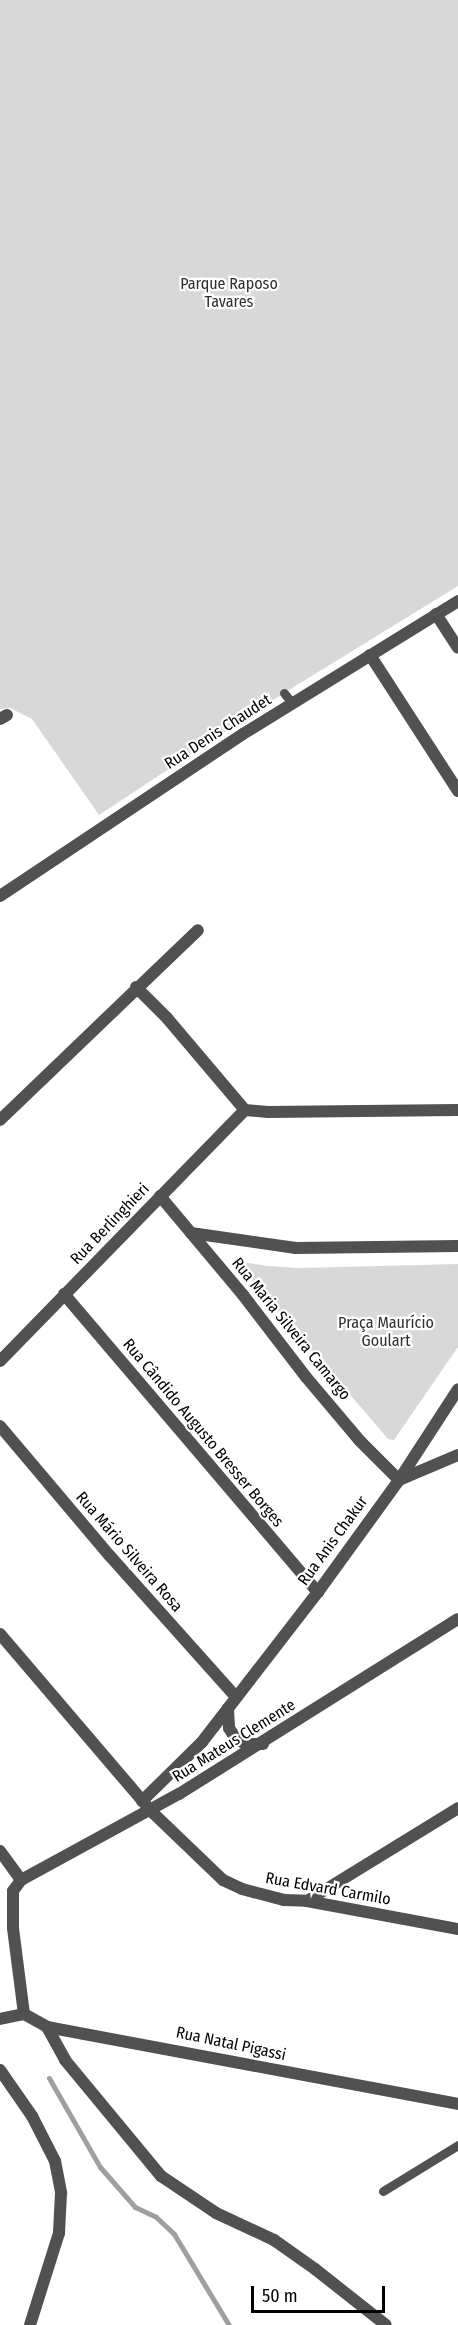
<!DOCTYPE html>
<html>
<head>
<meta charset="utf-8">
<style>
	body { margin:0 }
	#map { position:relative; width:458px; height:2325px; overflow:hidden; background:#fff; font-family:"Fira Sans Condensed",sans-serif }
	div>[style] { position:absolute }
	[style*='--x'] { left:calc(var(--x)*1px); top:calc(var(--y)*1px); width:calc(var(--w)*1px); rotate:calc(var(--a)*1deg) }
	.green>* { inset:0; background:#d8d8d8 }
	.stream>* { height:5px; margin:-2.5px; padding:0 2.5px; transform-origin:2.5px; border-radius:2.5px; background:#9f9f9f }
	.service>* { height:9px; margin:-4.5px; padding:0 4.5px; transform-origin:4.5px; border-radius:4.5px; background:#515151 }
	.pedestrian>* { height:12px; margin:-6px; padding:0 6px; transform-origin:6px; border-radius:6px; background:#515151 }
	.minor>* { height:12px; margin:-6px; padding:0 6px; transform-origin:6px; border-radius:6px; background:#515151 }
	.tertiary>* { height:12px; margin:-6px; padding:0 6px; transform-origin:6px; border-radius:6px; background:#515151 }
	span { translate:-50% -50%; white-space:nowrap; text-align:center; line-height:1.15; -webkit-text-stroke:4.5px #fff; paint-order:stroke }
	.park-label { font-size:16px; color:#2f2f2f }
	.street-label { font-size:16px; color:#000 }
	.scale { position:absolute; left:251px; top:2286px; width:134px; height:27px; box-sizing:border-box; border:3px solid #000; border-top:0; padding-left:8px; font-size:18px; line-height:21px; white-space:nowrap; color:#000; -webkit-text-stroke:4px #fff; paint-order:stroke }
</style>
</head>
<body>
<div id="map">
	<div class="green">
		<i style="clip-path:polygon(0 0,458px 0,458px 586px,284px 693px,99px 815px,32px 719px,10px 708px,0 709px)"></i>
		<i style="clip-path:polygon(235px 1261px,268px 1266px,299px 1268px,458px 1264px,458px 1347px,394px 1440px,388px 1439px,371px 1419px)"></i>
	</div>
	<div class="stream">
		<i style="--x:49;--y:2078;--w:103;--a:60.2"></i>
		<i style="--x:100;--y:2167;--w:53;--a:48.8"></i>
		<i style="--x:135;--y:2207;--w:23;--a:25"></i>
		<i style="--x:156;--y:2217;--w:25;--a:43"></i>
		<i style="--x:174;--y:2234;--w:106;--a:58.9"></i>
	</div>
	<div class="service">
		<i style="--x:284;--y:693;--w:13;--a:51"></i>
		<i style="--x:383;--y:2191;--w:88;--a:-31.5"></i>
	</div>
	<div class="pedestrian">
		<i style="--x:436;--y:614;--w:40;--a:57.1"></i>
	</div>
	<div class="minor">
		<i style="--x:370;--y:655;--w:162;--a:57.1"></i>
		<i style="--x:0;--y:719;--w:8;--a:-30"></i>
		<i style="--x:136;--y:987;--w:44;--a:45"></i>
		<i style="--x:167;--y:1018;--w:121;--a:49.7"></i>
		<i style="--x:245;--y:1110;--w:23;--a:5"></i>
		<i style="--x:268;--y:1112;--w:190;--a:-0.6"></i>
		<i style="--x:0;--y:1120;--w:274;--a:-43.8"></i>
		<i style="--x:160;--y:1196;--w:129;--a:50"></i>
		<i style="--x:243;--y:1295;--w:103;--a:52.5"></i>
		<i style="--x:306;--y:1377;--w:82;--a:49.9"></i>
		<i style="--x:359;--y:1440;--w:57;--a:45"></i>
		<i style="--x:399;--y:1480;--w:64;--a:-23"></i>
		<i style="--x:191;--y:1233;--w:106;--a:8.1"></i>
		<i style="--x:296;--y:1248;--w:162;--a:-0.7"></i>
		<i style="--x:64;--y:1294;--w:392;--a:49.6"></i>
		<i style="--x:0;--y:1361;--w:351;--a:-45.7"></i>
		<i style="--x:0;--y:1426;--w:170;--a:49.8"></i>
		<i style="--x:110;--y:1556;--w:189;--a:48.2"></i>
		<i style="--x:0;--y:1634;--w:233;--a:49.5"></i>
		<i style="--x:151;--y:1811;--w:100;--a:43.8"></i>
		<i style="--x:223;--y:1880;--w:21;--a:25"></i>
		<i style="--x:242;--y:1889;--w:43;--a:14.7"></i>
		<i style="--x:284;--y:1900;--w:23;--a:2"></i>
		<i style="--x:307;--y:1901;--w:154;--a:10.5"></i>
		<i style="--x:228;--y:1708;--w:20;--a:87"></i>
		<i style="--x:229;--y:1728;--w:13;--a:58"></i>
		<i style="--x:236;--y:1739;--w:11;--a:27"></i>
		<i style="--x:246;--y:1744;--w:17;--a:0"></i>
		<i style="--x:142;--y:1801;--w:84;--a:-44.5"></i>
		<i style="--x:202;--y:1742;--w:190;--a:-52.3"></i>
		<i style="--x:318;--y:1592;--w:138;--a:-54.1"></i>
		<i style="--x:399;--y:1480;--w:108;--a:-57"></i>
		<i style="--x:0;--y:1851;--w:36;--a:54"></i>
		<i style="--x:307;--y:1901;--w:177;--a:-31.6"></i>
		<i style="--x:24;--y:2014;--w:87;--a:-97.3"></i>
		<i style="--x:13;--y:1928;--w:37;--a:-90"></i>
		<i style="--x:13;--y:1891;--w:14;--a:-54"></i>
		<i style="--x:21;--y:1880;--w:180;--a:-28.6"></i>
		<i style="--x:179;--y:1794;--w:329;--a:-32.1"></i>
		<i style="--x:0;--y:2019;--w:25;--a:-12"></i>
		<i style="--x:24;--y:2014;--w:26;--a:29"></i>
		<i style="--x:47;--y:2027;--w:418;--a:10.6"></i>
		<i style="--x:47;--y:2027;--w:38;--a:61"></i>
		<i style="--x:65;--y:2060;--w:151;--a:50.4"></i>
		<i style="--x:161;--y:2176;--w:66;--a:33.9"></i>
		<i style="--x:216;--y:2213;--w:64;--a:25"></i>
		<i style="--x:274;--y:2240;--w:50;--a:35.3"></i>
		<i style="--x:315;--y:2269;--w:90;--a:38.3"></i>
	</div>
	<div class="tertiary">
		<i style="--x:0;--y:896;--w:292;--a:-33.7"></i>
		<i style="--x:243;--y:734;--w:253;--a:-31.7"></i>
		<i style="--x:0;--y:2070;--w:56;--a:55.2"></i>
		<i style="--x:32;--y:2116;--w:51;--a:62.9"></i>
		<i style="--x:55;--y:2161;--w:33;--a:79"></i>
		<i style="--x:61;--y:2193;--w:40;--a:92.9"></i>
		<i style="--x:59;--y:2233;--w:96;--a:107.5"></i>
	</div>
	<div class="park-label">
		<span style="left:229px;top:293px">Parque Raposo<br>Tavares</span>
		<span style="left:386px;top:1332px">Praça Maurício<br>Goulart</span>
	</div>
	<div class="street-label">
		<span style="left:218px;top:732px;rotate:-33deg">Rua Denis Chaudet</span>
		<span style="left:110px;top:1224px;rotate:-46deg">Rua Berlinghieri</span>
		<span style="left:291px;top:1329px;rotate:51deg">Rua Maria Silveira Camargo</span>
		<span style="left:203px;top:1433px;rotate:50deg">Rua Cândido Augusto Bresser Borges</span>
		<span style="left:333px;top:1541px;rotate:-54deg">Rua Anis Chakur</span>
		<span style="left:129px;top:1552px;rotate:49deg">Rua Mário Silveira Rosa</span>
		<span style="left:234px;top:1741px;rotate:-32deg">Rua Mateus Clemente</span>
		<span style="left:328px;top:1889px;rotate:10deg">Rua Edvard Carmilo</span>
		<span style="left:231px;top:2044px;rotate:12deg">Rua Natal Pigassi</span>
	</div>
	<div class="scale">50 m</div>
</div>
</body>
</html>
